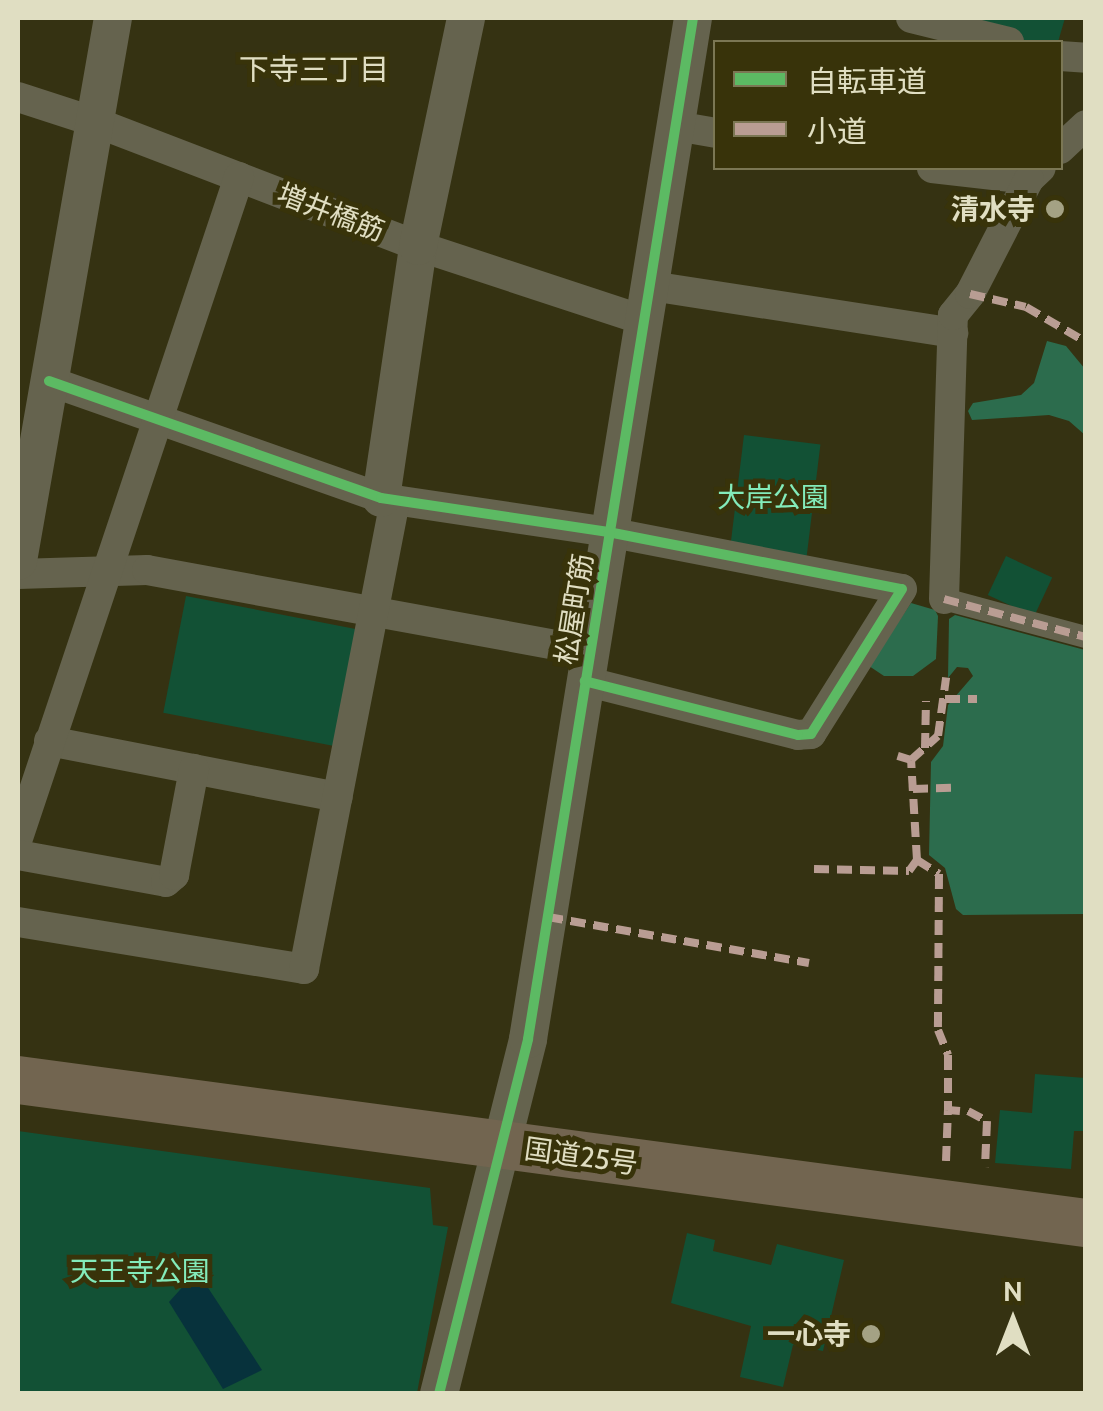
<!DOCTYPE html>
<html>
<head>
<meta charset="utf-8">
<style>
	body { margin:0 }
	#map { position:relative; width:1103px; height:1411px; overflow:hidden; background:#353212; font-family:Cabin,"Noto Sans JP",sans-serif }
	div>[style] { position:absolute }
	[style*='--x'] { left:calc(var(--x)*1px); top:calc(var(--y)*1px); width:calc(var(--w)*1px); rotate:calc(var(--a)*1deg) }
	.green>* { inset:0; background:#125135; transform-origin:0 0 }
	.forest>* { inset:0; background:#2c6c4d }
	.water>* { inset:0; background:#07323c }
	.pedestrian>* { height:22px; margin:-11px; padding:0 11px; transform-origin:11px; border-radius:11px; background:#65634e }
	.minor>* { height:30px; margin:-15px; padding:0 15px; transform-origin:15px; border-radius:15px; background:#65634e }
	.tertiary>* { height:38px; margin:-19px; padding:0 19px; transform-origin:19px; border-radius:19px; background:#65634e }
	.trunk>* { height:48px; margin:-24px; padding:0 24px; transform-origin:24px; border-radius:24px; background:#726550 }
	.quiet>* { height:8px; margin-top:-4px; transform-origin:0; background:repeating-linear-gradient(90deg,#b99d93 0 15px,transparent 0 23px) }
	.cycleway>* { height:10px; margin:-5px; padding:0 5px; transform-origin:5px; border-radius:5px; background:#5cba63 }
	.dots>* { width:28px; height:28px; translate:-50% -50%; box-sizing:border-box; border:5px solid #38330a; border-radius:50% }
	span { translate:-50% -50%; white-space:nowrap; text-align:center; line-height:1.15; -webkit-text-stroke:10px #38330a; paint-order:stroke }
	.poi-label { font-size:28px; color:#e0dec2; font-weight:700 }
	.right { translate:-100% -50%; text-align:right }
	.street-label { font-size:28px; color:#e0dec2 }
	.park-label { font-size:28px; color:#83ebbb }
	.neighbourhood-label { font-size:30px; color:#e0dec2 }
	.frame { position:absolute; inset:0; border:20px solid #e0dec2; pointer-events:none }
	.legend { position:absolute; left:713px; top:40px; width:350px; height:130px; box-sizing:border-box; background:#38330a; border:2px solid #7b7754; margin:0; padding:12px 18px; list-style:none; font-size:30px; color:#e0dec2 }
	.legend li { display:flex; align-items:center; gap:20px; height:50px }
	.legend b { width:50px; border:2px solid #7b7754 }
	.north { position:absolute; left:963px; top:1271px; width:100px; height:100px; -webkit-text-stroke:8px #38330a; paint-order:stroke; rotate:0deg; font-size:28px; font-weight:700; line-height:40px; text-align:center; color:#e0dec2 }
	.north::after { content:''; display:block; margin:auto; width:35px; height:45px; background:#e0dec2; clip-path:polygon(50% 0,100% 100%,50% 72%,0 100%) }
</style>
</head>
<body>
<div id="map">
	<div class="green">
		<i style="clip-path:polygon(936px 18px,1065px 18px,1058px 42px,1028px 42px)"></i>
		<i style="left:744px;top:435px;width:77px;height:114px;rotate:7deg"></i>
		<i style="left:1006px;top:556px;width:51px;height:43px;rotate:25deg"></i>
		<i style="left:186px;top:596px;width:174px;height:119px;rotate:11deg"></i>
		<i style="clip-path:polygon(1035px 1074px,1085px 1078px,1085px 1131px,1074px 1131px,1071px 1169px,995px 1163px,1000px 1110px,1032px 1113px)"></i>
		<i style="clip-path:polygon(18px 1131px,430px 1188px,433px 1225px,448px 1227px,417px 1393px,18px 1394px)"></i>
		<i style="clip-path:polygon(687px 1233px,715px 1240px,713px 1251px,771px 1265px,777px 1244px,844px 1260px,823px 1351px,793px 1345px,783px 1387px,740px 1377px,751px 1326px,671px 1303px)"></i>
	</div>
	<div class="forest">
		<i style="clip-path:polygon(1047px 341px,1066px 346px,1085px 369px,1085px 435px,1069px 421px,1049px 415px,972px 420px,968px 411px,973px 403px,1021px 395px,1034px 383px)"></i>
		<i style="clip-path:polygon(911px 603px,935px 610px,938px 616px,936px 659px,913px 676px,884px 676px,869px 666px)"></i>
		<i style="clip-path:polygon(955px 615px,1085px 650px,1085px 914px,963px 915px,956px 909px,945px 868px,929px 855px,931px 762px,943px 746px,948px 705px,973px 676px,968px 668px,957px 667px,948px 678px,949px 619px)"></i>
	</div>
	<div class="water">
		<i style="clip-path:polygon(197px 1271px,262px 1370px,223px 1389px,169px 1302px)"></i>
	</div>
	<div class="pedestrian">
		<i style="--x:944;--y:599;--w:147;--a:15"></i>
	</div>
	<div class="minor">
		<i style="--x:911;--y:18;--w:101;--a:13.8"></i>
		<i style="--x:1060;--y:56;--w:26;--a:4"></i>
		<i style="--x:18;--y:97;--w:81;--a:18"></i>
		<i style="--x:95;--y:122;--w:346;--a:21"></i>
		<i style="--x:418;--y:246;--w:240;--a:18.2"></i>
		<i style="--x:676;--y:126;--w:41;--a:9.9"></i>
		<i style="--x:1060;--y:149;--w:35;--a:-43"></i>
		<i style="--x:932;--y:168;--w:98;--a:6.5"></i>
		<i style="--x:1029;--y:179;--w:16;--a:-43"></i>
		<i style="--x:651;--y:286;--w:306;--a:8.8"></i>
		<i style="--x:49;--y:381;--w:352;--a:19.4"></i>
		<i style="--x:381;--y:498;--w:230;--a:8.5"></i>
		<i style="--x:608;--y:532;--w:299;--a:11"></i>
		<i style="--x:902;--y:589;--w:171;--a:122.1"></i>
		<i style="--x:811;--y:734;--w:13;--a:176"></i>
		<i style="--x:798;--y:735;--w:220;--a:-165.8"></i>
		<i style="--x:18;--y:574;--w:129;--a:-1.8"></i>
		<i style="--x:147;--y:570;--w:450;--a:10.4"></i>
		<i style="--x:944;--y:599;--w:284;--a:-88.2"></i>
		<i style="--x:953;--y:315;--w:27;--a:-51"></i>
		<i style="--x:970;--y:294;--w:129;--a:-62.8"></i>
		<i style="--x:49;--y:741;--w:294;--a:11"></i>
		<i style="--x:18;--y:838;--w:697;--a:-71.51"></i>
		<i style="--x:18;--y:855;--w:150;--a:10.3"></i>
		<i style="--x:166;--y:882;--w:11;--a:-41"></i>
		<i style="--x:174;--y:875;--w:108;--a:-79.3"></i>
		<i style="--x:18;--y:922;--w:290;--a:9.3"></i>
		<i style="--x:304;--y:969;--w:478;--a:-79"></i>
	</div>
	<div class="tertiary">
		<i style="--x:381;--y:498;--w:255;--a:-81.6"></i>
		<i style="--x:418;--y:246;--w:233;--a:-78.1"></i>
		<i style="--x:18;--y:561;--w:551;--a:-80.08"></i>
		<i style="--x:439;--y:1394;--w:366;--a:-75.9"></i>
		<i style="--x:528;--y:1039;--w:1034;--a:-80.82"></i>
	</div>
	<div class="trunk">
		<i style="--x:18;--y:1080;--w:1078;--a:7.63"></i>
	</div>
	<div class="quiet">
		<i style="--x:970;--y:294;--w:57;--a:13.1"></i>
		<i style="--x:1026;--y:307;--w:69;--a:30.3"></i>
		<i style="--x:944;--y:599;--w:147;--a:15"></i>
		<i style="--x:945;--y:699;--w:32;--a:0"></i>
		<i style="--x:925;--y:748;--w:47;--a:-88.8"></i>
		<i style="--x:911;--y:760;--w:36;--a:-42"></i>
		<i style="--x:938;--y:736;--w:59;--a:-82.1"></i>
		<i style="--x:913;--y:789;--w:38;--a:-2"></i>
		<i style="--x:917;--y:860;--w:26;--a:32"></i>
		<i style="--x:939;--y:874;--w:156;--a:90.4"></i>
		<i style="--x:938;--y:1030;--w:27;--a:68"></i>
		<i style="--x:948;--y:1055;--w:55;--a:90"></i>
		<i style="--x:814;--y:869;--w:95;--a:1.2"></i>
		<i style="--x:909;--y:871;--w:14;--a:-54"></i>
		<i style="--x:917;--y:860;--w:100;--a:-93.4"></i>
		<i style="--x:911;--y:760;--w:14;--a:-163"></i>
		<i style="--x:548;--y:917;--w:265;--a:10"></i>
		<i style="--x:968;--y:1111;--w:21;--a:28"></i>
		<i style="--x:987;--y:1121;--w:46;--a:92.5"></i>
		<i style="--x:946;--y:1161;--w:51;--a:-87.8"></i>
		<i style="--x:948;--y:1110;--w:12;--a:5"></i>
	</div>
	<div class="cycleway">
		<i style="--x:49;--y:381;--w:352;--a:19.4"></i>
		<i style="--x:381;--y:498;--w:230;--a:8.5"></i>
		<i style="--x:608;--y:532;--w:299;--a:11"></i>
		<i style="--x:902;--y:589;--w:171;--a:122.1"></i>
		<i style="--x:811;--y:734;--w:13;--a:176"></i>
		<i style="--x:798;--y:735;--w:220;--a:-165.8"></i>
		<i style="--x:439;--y:1394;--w:366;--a:-75.9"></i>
		<i style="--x:528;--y:1039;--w:1034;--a:-80.82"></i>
	</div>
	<div class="dots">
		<i style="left:1055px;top:209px;background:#a4a284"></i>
		<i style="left:871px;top:1334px;background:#a4a284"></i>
	</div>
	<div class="poi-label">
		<span class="right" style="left:1035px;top:209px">清水寺</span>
		<span class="right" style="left:851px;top:1334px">一心寺</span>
	</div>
	<div class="street-label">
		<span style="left:331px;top:212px;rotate:21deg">増井橋筋</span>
		<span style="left:574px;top:609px;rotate:-81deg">松屋町筋</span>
		<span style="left:581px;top:1156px;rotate:8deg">国道25号</span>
	</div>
	<div class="park-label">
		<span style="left:773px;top:497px">大岸公園</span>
		<span style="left:140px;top:1271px">天王寺公園</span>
	</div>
	<div class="neighbourhood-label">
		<span style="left:314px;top:70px">下寺三丁目</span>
	</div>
	<div class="frame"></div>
	<ul class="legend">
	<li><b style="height:12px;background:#5cba63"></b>自転車道</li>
	<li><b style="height:12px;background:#b99d93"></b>小道</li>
	</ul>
	<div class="north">N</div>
</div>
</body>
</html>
